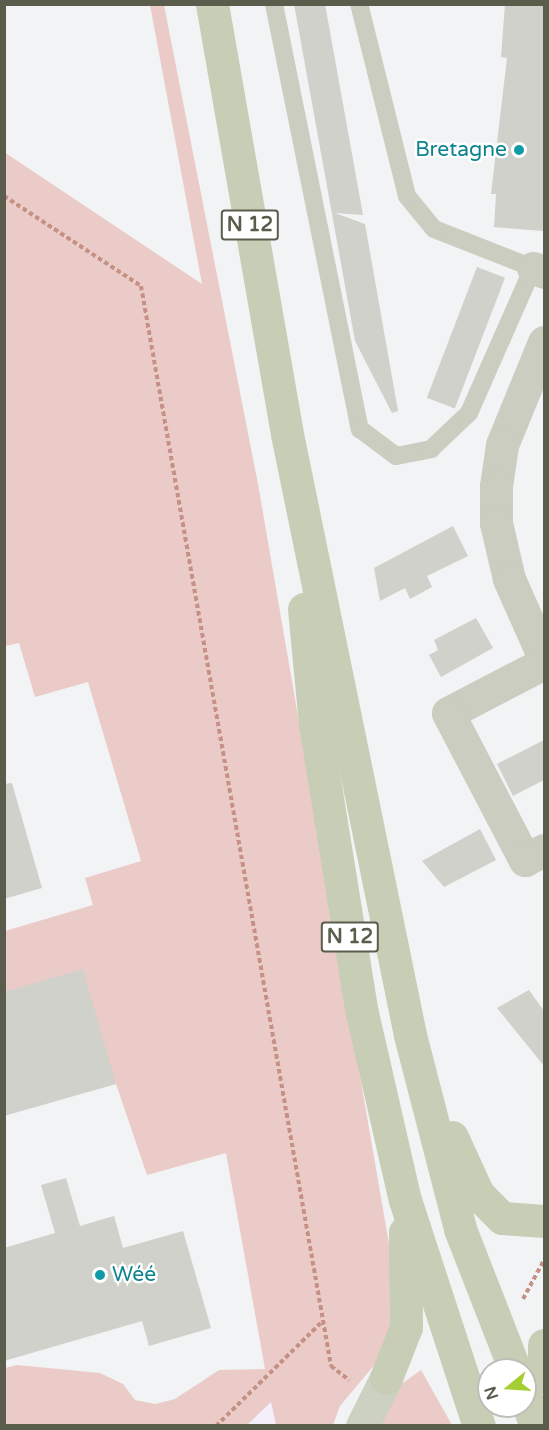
<!DOCTYPE html>
<html>
<head>
<meta charset="utf-8">
<style>
	body { margin:0 }
	#map { position:relative; width:549px; height:1430px; overflow:hidden; background:#f2f3f4; font-family:"Varela Round",sans-serif }
	div>[style] { position:absolute }
	[style*='--x'] { left:calc(var(--x)*1px); top:calc(var(--y)*1px); width:calc(var(--w)*1px); rotate:calc(var(--a)*1deg) }
	.commercial>* { inset:0; background:#f4f0fb }
	.green>* { inset:0; background:#ebcbc8 }
	.building>* { inset:0; background:#cfd1ca; transform-origin:0 0 }
	.path>* { height:4px; margin-top:-2px; transform-origin:0; background:repeating-linear-gradient(90deg,#c59184 0 4.5px,transparent 0 7.5px) }
	.lane>* { height:18px; margin:-9px; padding:0 9px; transform-origin:9px; border-radius:9px; background:#cacdc0 }
	.street>* { height:33px; margin:-16.5px; padding:0 16.5px; transform-origin:16.5px; border-radius:16.5px; background:#cacdc0 }
	.secondary>* { height:33px; margin:-16.5px; padding:0 16.5px; transform-origin:16.5px; border-radius:16.5px; background:#cdd1c1 }
	.primary>* { height:33px; margin:-16.5px; padding:0 16.5px; transform-origin:16.5px; border-radius:16.5px; background:#c8cdb6 }
	.dots>* { width:16px; height:16px; translate:-50% -50%; box-sizing:border-box; border:3px solid #fff; border-radius:50% }
	span { translate:-50% -50%; white-space:nowrap; text-align:center; line-height:1.15; -webkit-text-stroke:5px #fff; paint-order:stroke }
	.shield-label span { padding:2px 4px; background:#fff; border:2px solid; border-radius:4px; -webkit-text-stroke-width:0 }
	.shield-label { font-size:20px; color:#5a5d4c; font-weight:700 }
	.culture-label { font-size:21px; color:#0d838f }
	.right { translate:-100% -50%; text-align:right }
	.left { translate:0 -50%; text-align:left }
	.frame { position:absolute; inset:0; border:6px solid #5a5d4c; pointer-events:none }
	.north { position:absolute; left:477px; top:1358px; width:60px; height:60px; box-sizing:border-box; background:#fff; border:2px solid #bdbeb7; border-radius:50%; rotate:252deg; font-size:16px; font-weight:700; line-height:24px; text-align:center; color:#5a5d4c }
	.north::after { content:''; display:block; margin:auto; width:21px; height:27px; background:#a5ce32; clip-path:polygon(50% 0,100% 100%,50% 72%,0 100%) }
</style>
</head>
<body>
<div id="map">
	<div class="commercial">
		<i style="clip-path:polygon(265px 1370px,276px 1425px,207px 1425px)"></i>
	</div>
	<div class="green">
		<i style="clip-path:polygon(150px 5px,164px 5px,258px 484px,394px 1273px,397px 1309px,376px 1363px,340px 1406px,333px 1425px,276px 1425px,271px 1402px,247px 1425px,5px 1425px,5px 1368px,17px 1365px,100px 1373px,123px 1384px,135px 1400px,155px 1404px,175px 1399px,219px 1370px,265px 1369px,226px 1153px,147px 1175px,116px 1084px,5px 992px,5px 931px,93px 905px,85px 878px,141px 861px,88px 682px,35px 697px,19px 643px,5px 646px,4px 152px,202px 284px)"></i>
		<i style="clip-path:polygon(421px 1370px,452px 1425px,379px 1426px,400px 1385px)"></i>
	</div>
	<div class="building">
		<i style="clip-path:polygon(294px 4px,325px 4px,363px 215px,335px 213px,365px 224px,398px 411px,392px 413px,355px 341px)"></i>
		<i style="clip-path:polygon(505px 4px,544px 4px,543px 231px,494px 227px,496px 194px,491px 194px,507px 58px,501px 57px)"></i>
		<i style="left:477px;top:267px;width:30px;height:140px;rotate:21deg"></i>
		<i style="clip-path:polygon(453px 526px,468px 556px,427px 576px,432px 587px,410px 599px,405px 588px,380px 601px,374px 568px)"></i>
		<i style="clip-path:polygon(476px 618px,493px 648px,441px 677px,429px 655px,438px 650px,434px 640px)"></i>
		<i style="clip-path:polygon(544px 740px,544px 780px,513px 796px,497px 764px)"></i>
		<i style="clip-path:polygon(12px 783px,42px 888px,4px 899px,4px 784px)"></i>
		<i style="clip-path:polygon(480px 829px,496px 860px,444px 887px,422px 861px)"></i>
		<i style="clip-path:polygon(83px 969px,116px 1084px,4px 1116px,4px 992px)"></i>
		<i style="clip-path:polygon(529px 990px,544px 1011px,544px 1066px,497px 1008px)"></i>
		<i style="clip-path:polygon(66px 1178px,80px 1226px,114px 1216px,123px 1248px,183px 1231px,211px 1328px,149px 1346px,142px 1321px,4px 1361px,4px 1248px,55px 1233px,41px 1185px)"></i>
	</div>
	<div class="path">
		<i style="--x:4;--y:196;--w:164;--a:33.3"></i>
		<i style="--x:141;--y:286;--w:1097;--a:80.02"></i>
		<i style="--x:331;--y:1366;--w:23;--a:38"></i>
		<i style="--x:523;--y:1299;--w:44;--a:-61.7"></i>
		<i style="--x:216;--y:1426;--w:148;--a:-44.5"></i>
	</div>
	<div class="lane">
		<i style="--x:274;--y:4;--w:434;--a:78.6"></i>
		<i style="--x:360;--y:429;--w:45;--a:36.9"></i>
		<i style="--x:396;--y:456;--w:36;--a:-11"></i>
		<i style="--x:431;--y:449;--w:52;--a:-43.5"></i>
		<i style="--x:469;--y:413;--w:158;--a:-66.2"></i>
		<i style="--x:533;--y:268;--w:106;--a:-158.5"></i>
		<i style="--x:434;--y:229;--w:43;--a:-129.3"></i>
		<i style="--x:407;--y:196;--w:198;--a:-104"></i>
	</div>
	<div class="street">
		<i style="--x:533;--y:268;--w:12;--a:20"></i>
		<i style="--x:544;--y:342;--w:111;--a:112.2"></i>
		<i style="--x:502;--y:445;--w:41;--a:98.3"></i>
		<i style="--x:496;--y:486;--w:37;--a:90"></i>
		<i style="--x:496;--y:523;--w:57;--a:76.9"></i>
		<i style="--x:509;--y:579;--w:86;--a:66.1"></i>
		<i style="--x:544;--y:663;--w:108;--a:152.5"></i>
		<i style="--x:448;--y:713;--w:166;--a:62.4"></i>
		<i style="--x:525;--y:860;--w:21;--a:-28"></i>
	</div>
	<div class="secondary">
		<i style="--x:362;--y:1426;--w:54;--a:-63.4"></i>
	</div>
	<div class="primary">
		<i style="--x:212;--y:4;--w:436;--a:80.1"></i>
		<i style="--x:287;--y:434;--w:613;--a:78.43"></i>
		<i style="--x:410;--y:1035;--w:200;--a:75.5"></i>
		<i style="--x:460;--y:1229;--w:151;--a:68.7"></i>
		<i style="--x:304;--y:609;--w:116;--a:84.5"></i>
		<i style="--x:315;--y:724;--w:293;--a:80.8"></i>
		<i style="--x:362;--y:1013;--w:192;--a:77.1"></i>
		<i style="--x:405;--y:1200;--w:238;--a:71.9"></i>
		<i style="--x:452;--y:1137;--w:63;--a:65.5"></i>
		<i style="--x:478;--y:1194;--w:34;--a:45"></i>
		<i style="--x:502;--y:1218;--w:42;--a:4.1"></i>
		<i style="--x:544;--y:1345;--w:32;--a:90"></i>
		<i style="--x:386;--y:1378;--w:55;--a:-68.6"></i>
		<i style="--x:406;--y:1327;--w:95;--a:-90.6"></i>
		<i style="--x:525;--y:1396;--w:32;--a:70"></i>
	</div>
	<div class="dots">
		<i style="left:519px;top:150px;background:#0f9aa8"></i>
		<i style="left:100px;top:1275px;background:#0f9aa8"></i>
	</div>
	<div class="shield-label">
		<span style="left:250px;top:225px">N 12</span>
		<span style="left:350px;top:937px">N 12</span>
	</div>
	<div class="culture-label">
		<span class="right" style="left:507px;top:150px">Bretagne</span>
		<span class="left" style="left:112px;top:1275px">Wéé</span>
	</div>
	<div class="frame"></div>
	<div class="north">N</div>
</div>
</body>
</html>
